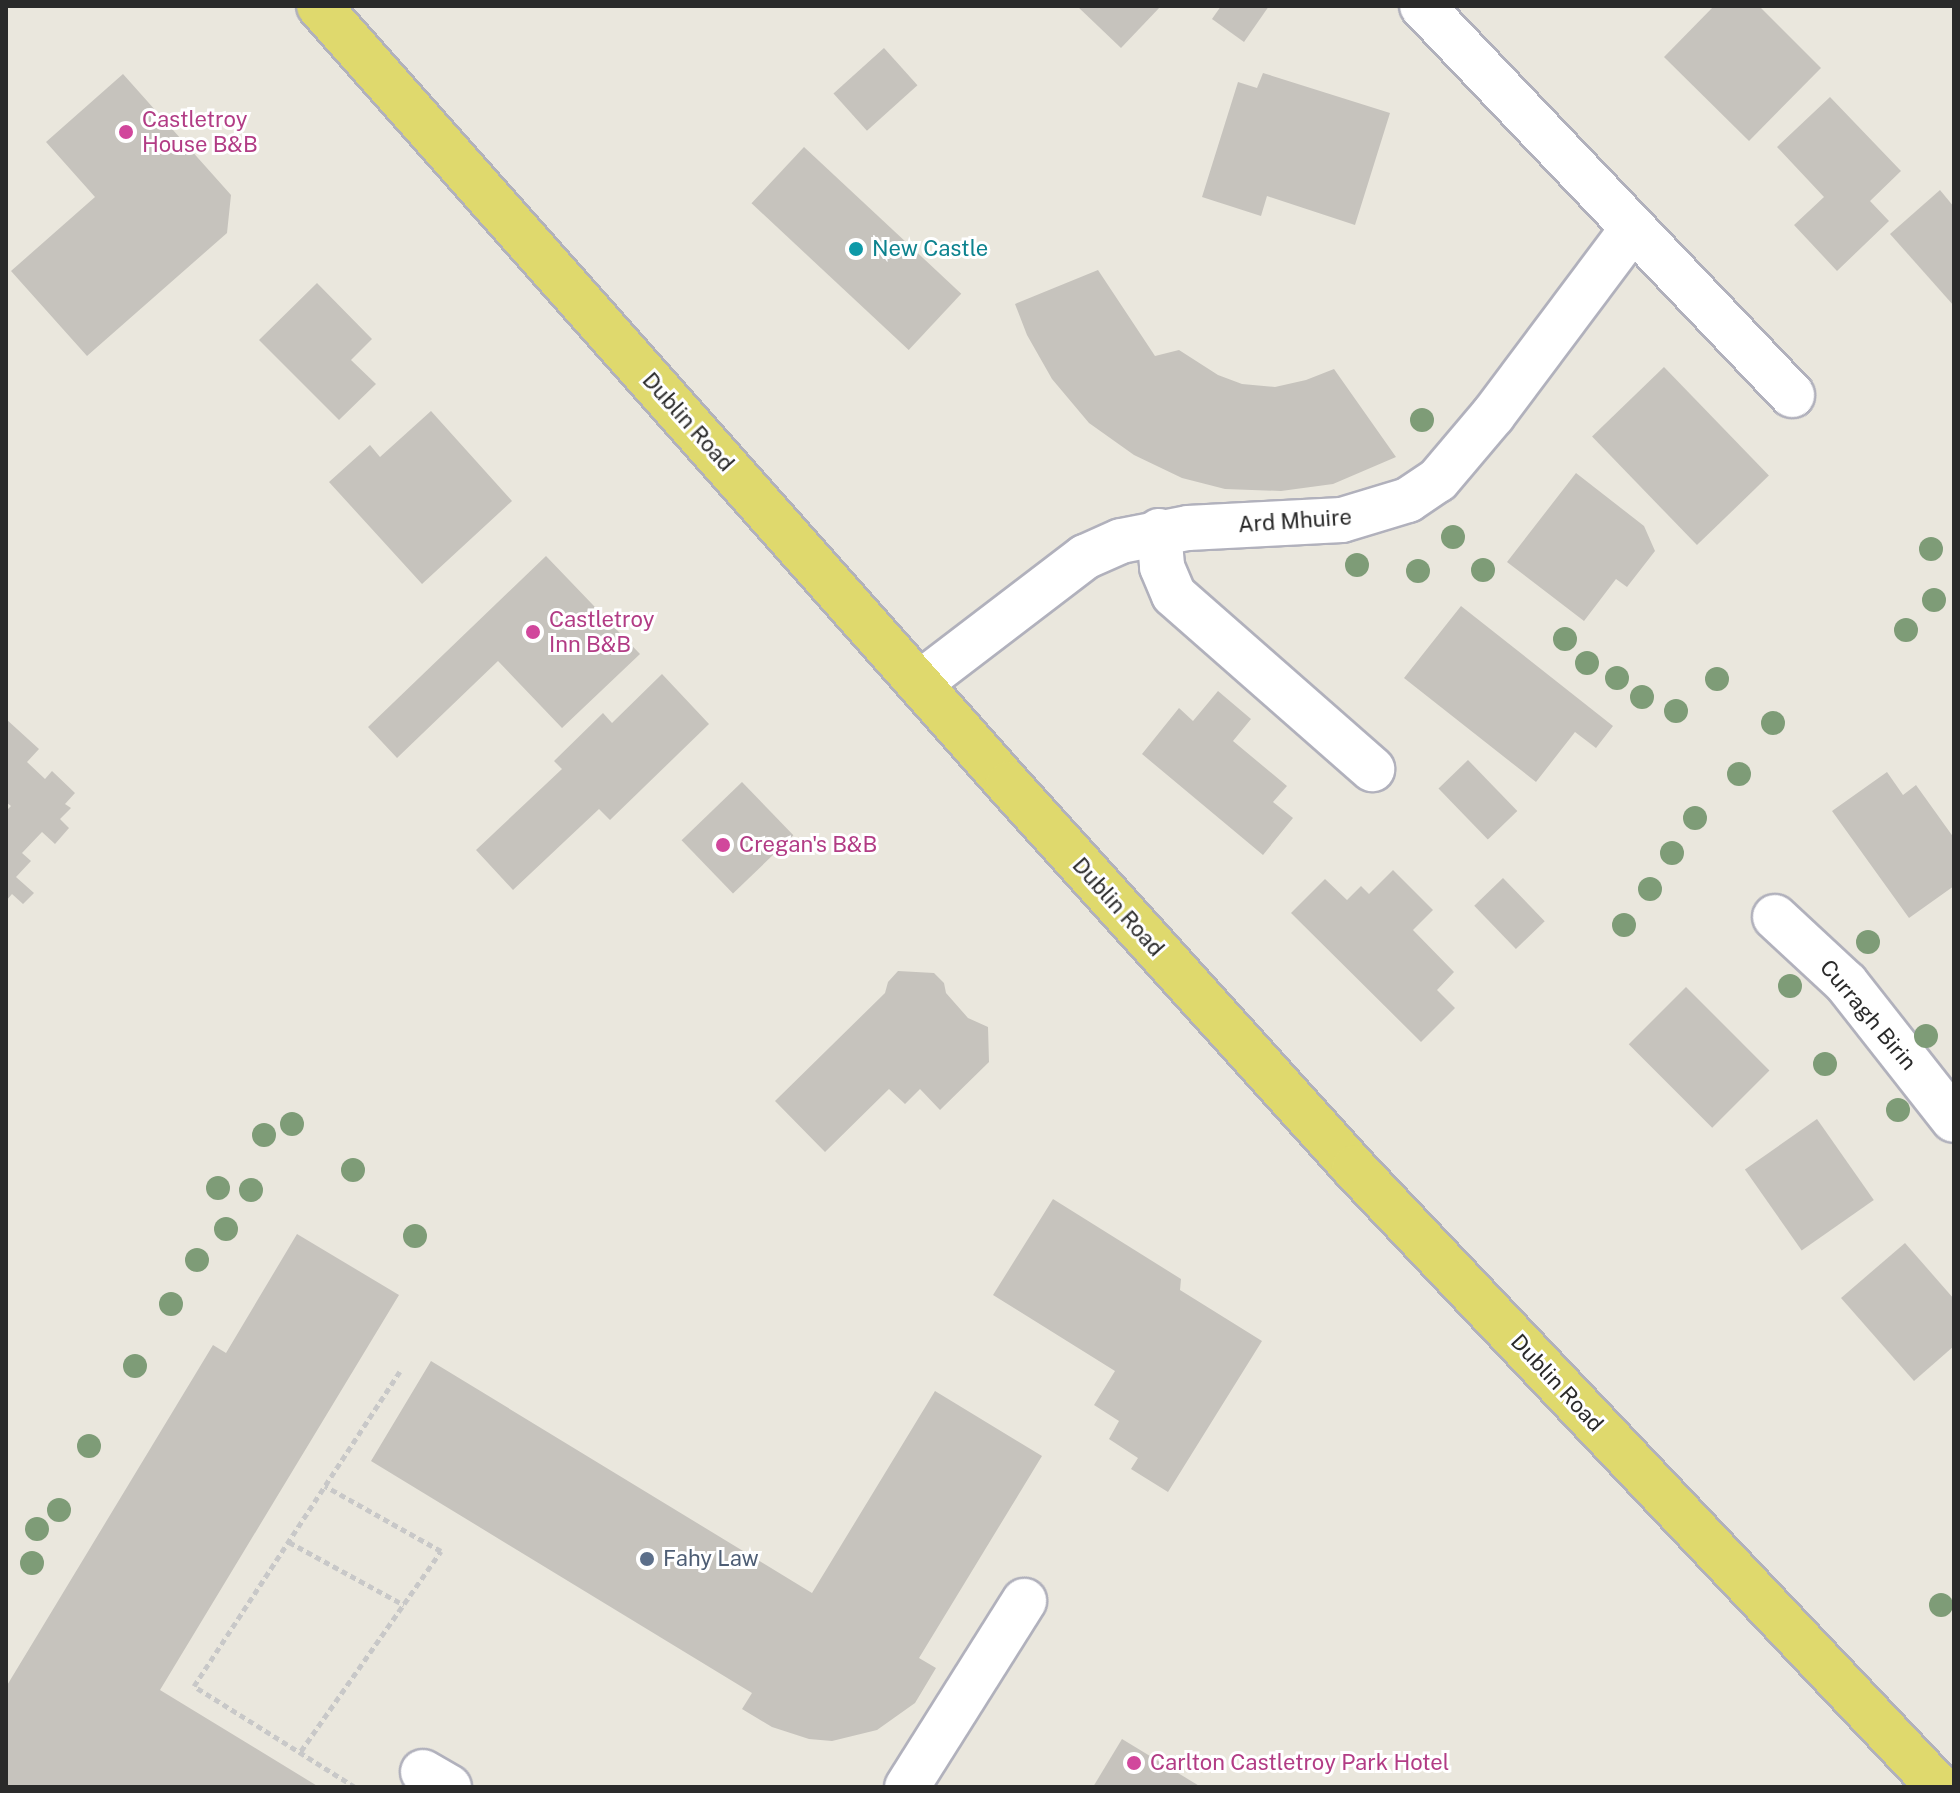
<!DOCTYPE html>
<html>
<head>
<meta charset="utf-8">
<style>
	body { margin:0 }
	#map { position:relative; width:1960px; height:1793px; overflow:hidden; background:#eae7dd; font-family:"Public Sans",sans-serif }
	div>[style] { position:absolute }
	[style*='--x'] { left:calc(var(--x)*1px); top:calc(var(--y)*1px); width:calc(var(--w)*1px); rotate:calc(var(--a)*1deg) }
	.building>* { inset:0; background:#c6c3bd; transform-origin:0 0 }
	.path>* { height:5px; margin-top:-2.5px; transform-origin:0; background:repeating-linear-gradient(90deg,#c8c8c8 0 6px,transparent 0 10px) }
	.roads { filter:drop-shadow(2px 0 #b1b1bc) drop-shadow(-2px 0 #b1b1bc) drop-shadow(0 2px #b1b1bc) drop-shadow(0 -2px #b1b1bc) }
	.minor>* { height:44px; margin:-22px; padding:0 22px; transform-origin:22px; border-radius:22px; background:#fff }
	.major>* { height:44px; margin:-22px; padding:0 22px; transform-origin:22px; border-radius:22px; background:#dfd96d }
	.trees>* { width:24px; height:24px; margin:-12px; border-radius:50%; background:#7e9c77 }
	.dots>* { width:22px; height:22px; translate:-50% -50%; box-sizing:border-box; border:4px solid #fff; border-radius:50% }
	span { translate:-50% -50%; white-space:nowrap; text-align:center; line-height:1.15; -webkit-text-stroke:6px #fff; paint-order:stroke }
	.hotel-label { font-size:22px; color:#b23c85 }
	.left { translate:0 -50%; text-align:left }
	.culture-label { font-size:22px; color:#0d838f }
	.street-label { font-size:22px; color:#2a2a2a }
	.service-label { font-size:22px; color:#4e5e75 }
	.frame { position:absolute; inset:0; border:8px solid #2a2a2a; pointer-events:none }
</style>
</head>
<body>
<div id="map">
	<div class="building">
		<i style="clip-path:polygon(1077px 6px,1161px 6px,1121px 48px)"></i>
		<i style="clip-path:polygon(1221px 6px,1269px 6px,1244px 42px,1212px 19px)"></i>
		<i style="clip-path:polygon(1714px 6px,1759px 6px,1821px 68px,1749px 141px,1664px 57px)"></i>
		<i style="left:884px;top:48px;width:50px;height:68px;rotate:48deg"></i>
		<i style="clip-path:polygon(1263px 73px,1390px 113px,1355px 225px,1267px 196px,1261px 216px,1202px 197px,1238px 82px,1257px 88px)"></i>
		<i style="clip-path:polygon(123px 74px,231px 195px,227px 233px,87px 356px,11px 271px,95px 197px,46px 142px)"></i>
		<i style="clip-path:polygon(1830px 97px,1901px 171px,1870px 201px,1889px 221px,1837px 271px,1794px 225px,1824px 197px,1777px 147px)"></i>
		<i style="left:804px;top:147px;width:215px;height:77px;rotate:43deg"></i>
		<i style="clip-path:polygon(1940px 190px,1954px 207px,1954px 306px,1890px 234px)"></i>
		<i style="clip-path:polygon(1098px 270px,1155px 356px,1179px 350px,1218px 375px,1242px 384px,1275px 387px,1306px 380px,1334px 369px,1396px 457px,1333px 484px,1281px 491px,1225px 489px,1182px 478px,1134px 455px,1089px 423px,1052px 379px,1027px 335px,1015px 304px)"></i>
		<i style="clip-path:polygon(317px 283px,372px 339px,351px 360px,376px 384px,339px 420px,259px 340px)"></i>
		<i style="left:1664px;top:367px;width:151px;height:100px;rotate:46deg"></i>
		<i style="clip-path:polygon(431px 411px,512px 501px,422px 584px,329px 482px,370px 445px,380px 457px)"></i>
		<i style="clip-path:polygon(1576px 473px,1644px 526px,1655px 551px,1627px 587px,1616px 579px,1584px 621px,1507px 562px)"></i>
		<i style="clip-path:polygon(546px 556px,640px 654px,562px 728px,498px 661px,397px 758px,368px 727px)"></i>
		<i style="clip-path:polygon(1461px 606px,1613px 726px,1596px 748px,1575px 732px,1536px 782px,1404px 678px)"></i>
		<i style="clip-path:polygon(662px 674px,709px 724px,610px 820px,599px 809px,513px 890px,476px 850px,562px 769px,554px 761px,603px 713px,612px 723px)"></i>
		<i style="clip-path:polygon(1218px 691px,1251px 719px,1233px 741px,1287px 786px,1273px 802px,1293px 818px,1263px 855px,1142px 754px,1179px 708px,1193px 721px)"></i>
		<i style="clip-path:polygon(6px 719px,39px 749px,27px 762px,45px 779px,52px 771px,75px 793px,65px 804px,71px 808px,60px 819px,69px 828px,55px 844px,42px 832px,22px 853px,31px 861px,16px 877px,34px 893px,23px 904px,12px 894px,6px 901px,6px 811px,11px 806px,6px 802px)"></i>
		<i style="left:1468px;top:760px;width:71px;height:41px;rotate:46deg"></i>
		<i style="clip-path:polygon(1887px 772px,1903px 795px,1916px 785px,1954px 838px,1954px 886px,1909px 918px,1832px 811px)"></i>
		<i style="left:742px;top:782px;width:74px;height:84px;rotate:46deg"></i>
		<i style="clip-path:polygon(1393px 870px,1433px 910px,1413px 930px,1454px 972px,1437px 990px,1455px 1008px,1421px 1042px,1291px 913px,1325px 879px,1347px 900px,1361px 886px,1369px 894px)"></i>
		<i style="left:1503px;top:878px;width:60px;height:40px;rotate:46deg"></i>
		<i style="clip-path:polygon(898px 971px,934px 973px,944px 983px,946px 993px,968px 1018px,988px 1027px,989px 1062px,940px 1110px,920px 1089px,905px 1104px,889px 1089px,825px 1152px,775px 1101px,885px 993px,888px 982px)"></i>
		<i style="left:1686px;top:987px;width:118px;height:81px;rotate:45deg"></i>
		<i style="left:1817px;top:1119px;width:99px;height:88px;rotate:55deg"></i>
		<i style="clip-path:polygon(1053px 1199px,1181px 1279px,1180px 1290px,1262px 1341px,1168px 1492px,1131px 1469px,1138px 1458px,1109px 1439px,1119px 1421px,1094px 1405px,1115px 1371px,993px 1295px)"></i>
		<i style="clip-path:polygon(297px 1234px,399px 1295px,160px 1690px,319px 1787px,6px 1787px,6px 1687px,213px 1345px,226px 1353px)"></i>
		<i style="clip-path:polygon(1905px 1243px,1954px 1299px,1954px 1346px,1914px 1381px,1841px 1298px)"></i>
		<i style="clip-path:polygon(431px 1361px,812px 1593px,935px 1391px,1042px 1456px,919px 1658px,936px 1668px,915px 1703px,877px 1730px,832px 1741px,809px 1739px,772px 1727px,742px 1709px,752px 1693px,371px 1461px)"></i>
		<i style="clip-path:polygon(1122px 1739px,1201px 1787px,1093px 1787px)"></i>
	</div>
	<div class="path">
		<i style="--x:289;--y:1542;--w:131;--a:28.7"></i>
		<i style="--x:301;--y:1751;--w:244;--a:-55"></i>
		<i style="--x:441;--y:1551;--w:133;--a:-150.7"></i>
		<i style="--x:355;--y:1787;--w:190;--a:-147.9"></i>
		<i style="--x:194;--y:1686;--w:376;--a:-56.8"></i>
	</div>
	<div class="roads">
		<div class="minor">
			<i style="--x:1422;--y:6;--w:537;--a:46.43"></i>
			<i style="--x:1159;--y:531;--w:36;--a:85"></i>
			<i style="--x:1162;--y:567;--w:30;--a:67"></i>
			<i style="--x:1174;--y:595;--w:264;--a:41.3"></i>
			<i style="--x:920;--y:683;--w:208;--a:-37.4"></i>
			<i style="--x:1085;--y:557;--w:39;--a:-24"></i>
			<i style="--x:1121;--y:541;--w:68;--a:-11"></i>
			<i style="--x:1188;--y:528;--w:154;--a:-3"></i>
			<i style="--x:1342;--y:520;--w:69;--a:-16.9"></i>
			<i style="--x:1408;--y:500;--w:36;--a:-34"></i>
			<i style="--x:1438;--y:480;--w:85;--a:-49.8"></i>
			<i style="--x:1493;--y:415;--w:232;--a:-53.2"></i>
			<i style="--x:1775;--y:917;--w:97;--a:42.9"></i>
			<i style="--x:1846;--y:983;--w:174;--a:51.8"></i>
			<i style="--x:423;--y:1772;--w:30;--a:30"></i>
			<i style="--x:907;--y:1787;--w:220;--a:-57.8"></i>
		</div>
		<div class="major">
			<i style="--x:319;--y:6;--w:1039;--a:48.47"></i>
			<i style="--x:1008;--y:784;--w:517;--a:47.98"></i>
			<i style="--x:1354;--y:1168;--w:852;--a:46.62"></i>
		</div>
	</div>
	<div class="trees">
		<i style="left:1422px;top:420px"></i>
		<i style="left:1453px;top:537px"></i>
		<i style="left:1931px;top:549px"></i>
		<i style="left:1357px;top:565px"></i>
		<i style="left:1483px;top:570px"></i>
		<i style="left:1418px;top:571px"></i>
		<i style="left:1934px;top:600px"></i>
		<i style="left:1906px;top:630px"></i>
		<i style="left:1565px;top:639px"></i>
		<i style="left:1587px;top:663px"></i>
		<i style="left:1617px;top:678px"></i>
		<i style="left:1717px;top:679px"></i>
		<i style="left:1642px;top:697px"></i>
		<i style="left:1676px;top:711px"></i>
		<i style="left:1773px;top:723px"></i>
		<i style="left:1739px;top:774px"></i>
		<i style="left:1695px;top:818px"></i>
		<i style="left:1672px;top:853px"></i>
		<i style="left:1650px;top:889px"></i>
		<i style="left:1624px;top:925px"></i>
		<i style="left:1868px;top:942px"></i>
		<i style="left:1790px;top:986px"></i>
		<i style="left:1926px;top:1036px"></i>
		<i style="left:1825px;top:1064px"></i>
		<i style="left:1898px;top:1110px"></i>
		<i style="left:292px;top:1124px"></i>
		<i style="left:264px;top:1135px"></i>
		<i style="left:353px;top:1170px"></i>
		<i style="left:218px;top:1188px"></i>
		<i style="left:251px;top:1190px"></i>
		<i style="left:226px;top:1229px"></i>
		<i style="left:415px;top:1236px"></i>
		<i style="left:197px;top:1260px"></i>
		<i style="left:171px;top:1304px"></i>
		<i style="left:135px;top:1366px"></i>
		<i style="left:89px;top:1446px"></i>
		<i style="left:59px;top:1510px"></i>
		<i style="left:37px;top:1529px"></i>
		<i style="left:32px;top:1563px"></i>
		<i style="left:1941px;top:1605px"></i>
	</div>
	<div class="dots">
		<i style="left:126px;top:132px;background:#d1479c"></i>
		<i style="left:856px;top:249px;background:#0f9aa8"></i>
		<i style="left:533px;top:632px;background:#d1479c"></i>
		<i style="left:723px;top:845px;background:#d1479c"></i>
		<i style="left:647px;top:1559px;background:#5c6f8a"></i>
		<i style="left:1134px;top:1763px;background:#d1479c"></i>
	</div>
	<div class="hotel-label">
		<span class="left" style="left:142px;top:132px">Castletroy<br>House B&amp;B</span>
		<span class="left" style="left:549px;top:632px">Castletroy<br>Inn B&amp;B</span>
		<span class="left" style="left:739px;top:845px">Cregan's B&amp;B</span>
		<span class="left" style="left:1150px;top:1763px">Carlton Castletroy Park Hotel</span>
	</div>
	<div class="culture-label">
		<span class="left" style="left:872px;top:249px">New Castle</span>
	</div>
	<div class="street-label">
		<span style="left:688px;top:422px;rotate:48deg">Dublin Road</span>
		<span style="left:1295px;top:521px;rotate:-4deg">Ard Mhuire</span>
		<span style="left:1118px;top:907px;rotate:48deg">Dublin Road</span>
		<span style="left:1868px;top:1015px;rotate:50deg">Curragh Birin</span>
		<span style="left:1557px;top:1383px;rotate:47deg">Dublin Road</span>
	</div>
	<div class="service-label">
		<span class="left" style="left:663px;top:1559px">Fahy Law</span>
	</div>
	<div class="frame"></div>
</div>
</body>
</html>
